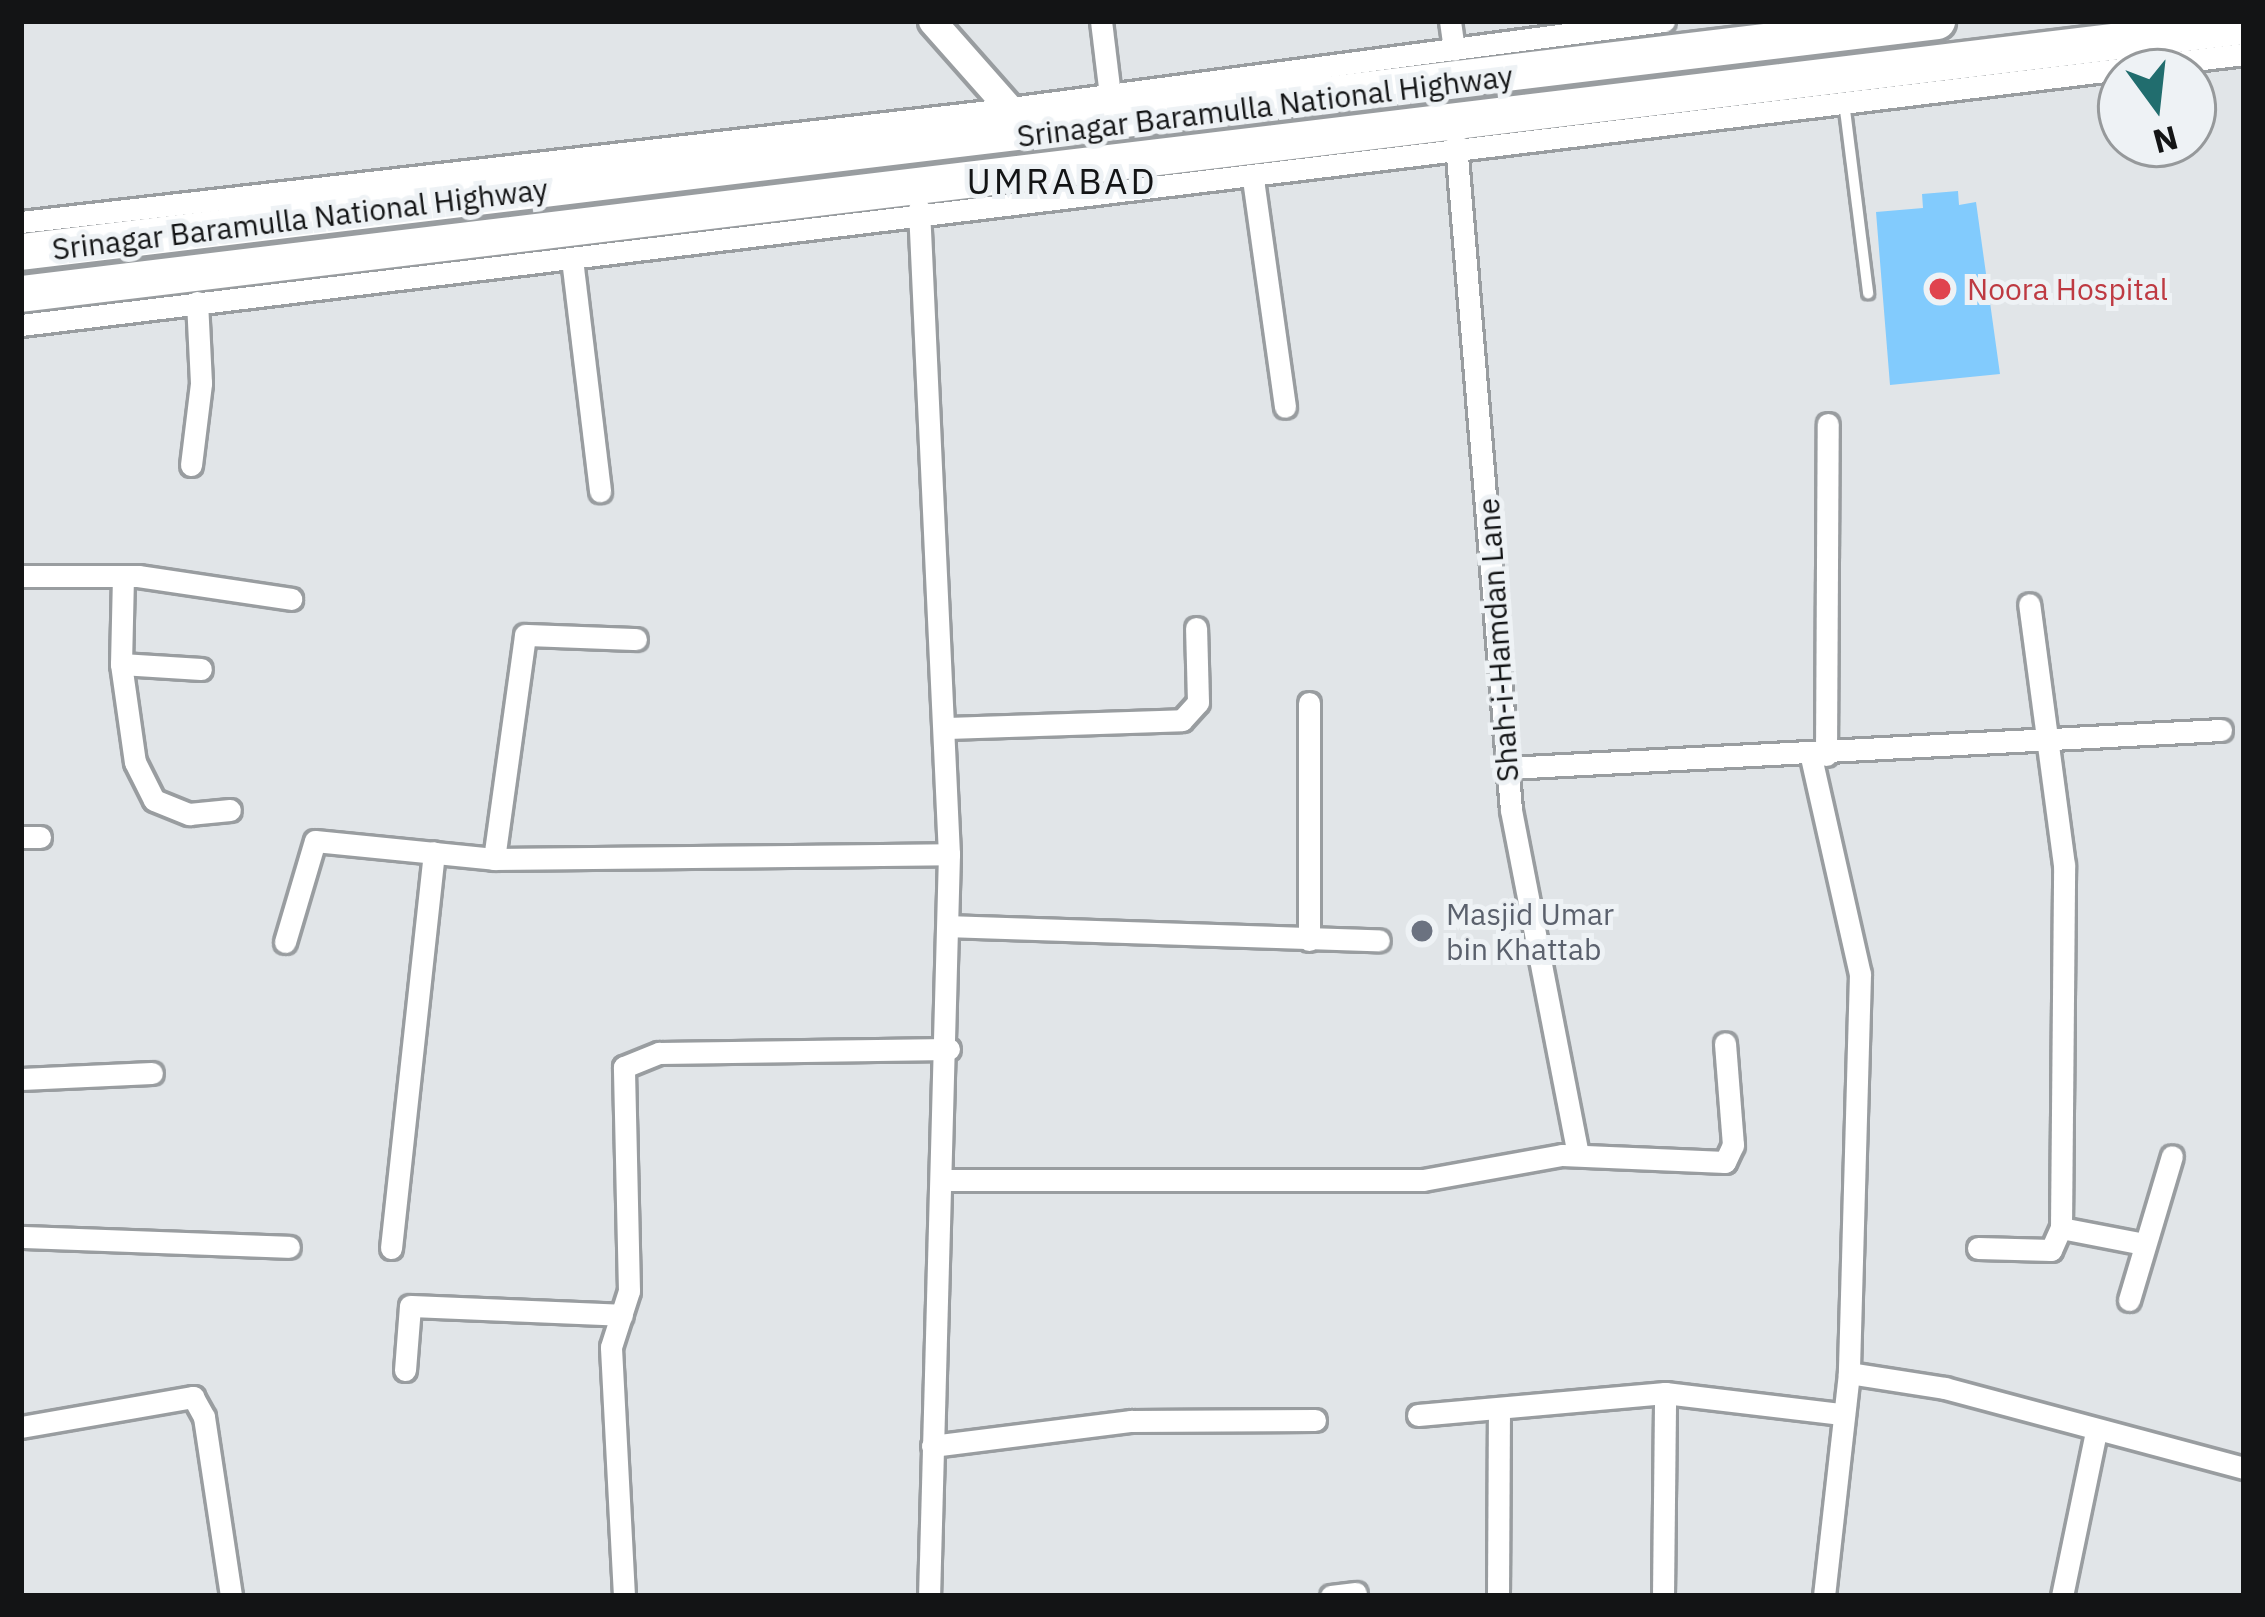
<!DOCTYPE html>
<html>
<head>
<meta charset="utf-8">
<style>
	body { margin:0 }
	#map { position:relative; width:2265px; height:1617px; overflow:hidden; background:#e1e5e8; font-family:"IBM Plex Sans",sans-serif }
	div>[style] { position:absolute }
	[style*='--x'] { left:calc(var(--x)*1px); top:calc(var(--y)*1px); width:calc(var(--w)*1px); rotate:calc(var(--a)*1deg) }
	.building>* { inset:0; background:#82cbfd }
	.roads { filter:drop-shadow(3px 0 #999da0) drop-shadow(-3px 0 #999da0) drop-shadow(0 3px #999da0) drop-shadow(0 -3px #999da0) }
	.service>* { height:10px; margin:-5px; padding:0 5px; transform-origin:5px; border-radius:5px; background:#fff }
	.minor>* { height:21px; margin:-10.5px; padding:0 10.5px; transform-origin:10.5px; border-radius:10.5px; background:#fff }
	.tertiary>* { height:27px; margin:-13.5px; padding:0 13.5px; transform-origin:13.5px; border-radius:13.5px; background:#fff }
	.trunk>* { height:36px; margin:-18px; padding:0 18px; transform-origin:18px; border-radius:18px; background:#fff }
	.dots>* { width:33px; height:33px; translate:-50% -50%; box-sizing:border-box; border:6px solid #eef2f5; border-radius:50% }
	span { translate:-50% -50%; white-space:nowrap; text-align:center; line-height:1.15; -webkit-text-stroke:10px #eef2f5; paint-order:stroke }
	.street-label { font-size:30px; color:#131415 }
	.health-label { font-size:30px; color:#be3a42 }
	.left { translate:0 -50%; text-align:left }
	.worship-label { font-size:30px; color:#5b616d }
	.quarter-label { font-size:36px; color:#131415; letter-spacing:3px }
	.frame { position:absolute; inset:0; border:24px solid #131415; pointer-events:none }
	.north { position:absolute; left:2097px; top:48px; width:120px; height:120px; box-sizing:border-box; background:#eef2f5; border:3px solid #96999b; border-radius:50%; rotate:165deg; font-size:33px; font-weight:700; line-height:48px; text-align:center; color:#131415 }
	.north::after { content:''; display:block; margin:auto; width:42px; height:54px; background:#216d6e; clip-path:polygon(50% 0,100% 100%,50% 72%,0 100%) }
</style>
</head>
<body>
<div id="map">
	<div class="building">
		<i style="clip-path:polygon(1958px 191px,1959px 205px,1976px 202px,2000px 374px,1890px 385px,1876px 212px,1923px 208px,1922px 194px)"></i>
	</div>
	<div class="roads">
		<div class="service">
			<i style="--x:1844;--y:102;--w:193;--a:82.8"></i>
		</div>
		<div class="minor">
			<i style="--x:1101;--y:21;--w:75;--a:83.1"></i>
			<i style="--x:1450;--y:21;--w:29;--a:82"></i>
			<i style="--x:1456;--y:144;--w:668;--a:85.28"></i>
			<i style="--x:1511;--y:810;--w:351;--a:79"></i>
			<i style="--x:1253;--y:179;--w:230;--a:82"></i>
			<i style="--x:919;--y:209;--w:646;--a:87.34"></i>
			<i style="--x:949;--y:854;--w:742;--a:91.54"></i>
			<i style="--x:21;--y:222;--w:966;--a:-6.54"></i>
			<i style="--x:981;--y:112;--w:689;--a:-7.59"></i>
			<i style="--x:572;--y:259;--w:234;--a:83.1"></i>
			<i style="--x:21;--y:325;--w:2239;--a:-6.95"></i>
			<i style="--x:191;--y:465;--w:83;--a:-83"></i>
			<i style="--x:201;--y:383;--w:81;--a:-92.8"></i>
			<i style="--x:21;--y:576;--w:117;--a:0"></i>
			<i style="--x:138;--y:576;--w:155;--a:8.5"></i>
			<i style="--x:123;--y:576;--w:88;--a:91.3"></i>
			<i style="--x:121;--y:664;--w:99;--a:81.9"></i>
			<i style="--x:135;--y:762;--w:42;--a:63.4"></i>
			<i style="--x:154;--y:800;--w:38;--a:22"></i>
			<i style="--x:189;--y:814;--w:41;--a:-5.6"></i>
			<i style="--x:121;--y:664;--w:80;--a:3.6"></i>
			<i style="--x:1309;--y:703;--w:237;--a:90"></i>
			<i style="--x:947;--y:728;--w:235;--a:-1.9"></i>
			<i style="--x:1182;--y:720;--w:24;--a:-48"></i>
			<i style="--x:1198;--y:702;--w:74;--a:-91.5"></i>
			<i style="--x:1826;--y:755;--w:331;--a:-89.7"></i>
			<i style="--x:1811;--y:757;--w:222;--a:77.3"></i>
			<i style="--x:1860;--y:974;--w:399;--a:91.6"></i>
			<i style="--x:1849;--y:1373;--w:224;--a:96.4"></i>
			<i style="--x:1508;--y:768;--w:714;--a:-3.05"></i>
			<i style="--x:21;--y:837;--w:19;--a:0"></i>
			<i style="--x:494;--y:859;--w:226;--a:-82.1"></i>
			<i style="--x:525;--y:635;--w:111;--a:2.1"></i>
			<i style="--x:948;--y:926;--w:431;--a:1.9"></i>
			<i style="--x:285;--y:942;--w:105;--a:-73.5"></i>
			<i style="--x:315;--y:841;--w:180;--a:5.7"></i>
			<i style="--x:494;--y:859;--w:455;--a:-0.6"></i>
			<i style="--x:21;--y:1079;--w:131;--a:-2.6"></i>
			<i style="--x:943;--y:1180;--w:480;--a:0"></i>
			<i style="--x:1423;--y:1180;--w:141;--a:-10.2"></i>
			<i style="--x:1562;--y:1155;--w:163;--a:2.5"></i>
			<i style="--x:1725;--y:1162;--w:19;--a:-65"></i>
			<i style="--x:1733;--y:1145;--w:102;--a:-94.5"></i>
			<i style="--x:2061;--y:1228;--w:85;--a:10.9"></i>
			<i style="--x:21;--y:1237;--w:268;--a:2.1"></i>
			<i style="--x:391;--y:1248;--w:398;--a:-83.8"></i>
			<i style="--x:1978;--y:1248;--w:73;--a:1.6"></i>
			<i style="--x:2051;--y:1250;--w:24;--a:-66"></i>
			<i style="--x:2061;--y:1228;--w:363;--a:-89.5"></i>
			<i style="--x:2064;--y:865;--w:263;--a:-97.6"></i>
			<i style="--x:2129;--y:1300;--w:150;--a:-73.4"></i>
			<i style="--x:405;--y:1370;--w:64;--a:-85.5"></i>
			<i style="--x:410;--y:1306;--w:212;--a:2.4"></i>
			<i style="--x:1849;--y:1373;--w:97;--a:8.9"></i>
			<i style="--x:1945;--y:1388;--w:310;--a:15"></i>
			<i style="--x:1418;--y:1415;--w:248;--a:-5.1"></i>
			<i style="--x:1665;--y:1393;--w:176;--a:6.8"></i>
			<i style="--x:21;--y:1427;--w:175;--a:-9.9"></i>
			<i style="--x:193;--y:1397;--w:23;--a:61"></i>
			<i style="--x:204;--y:1417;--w:181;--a:81.4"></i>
			<i style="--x:932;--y:1446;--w:201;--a:-7.2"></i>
			<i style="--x:1131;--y:1421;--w:184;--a:-0.3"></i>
			<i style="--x:624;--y:1596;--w:249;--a:-93"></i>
			<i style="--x:611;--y:1347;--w:59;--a:-72.2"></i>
			<i style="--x:629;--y:1291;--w:224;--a:-91.3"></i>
			<i style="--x:624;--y:1067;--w:38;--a:-22"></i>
			<i style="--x:659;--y:1053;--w:290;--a:-0.8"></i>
			<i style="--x:1331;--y:1596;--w:25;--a:-7"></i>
			<i style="--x:1498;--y:1596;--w:184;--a:-89.7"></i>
			<i style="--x:1663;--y:1596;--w:203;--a:-89.4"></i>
			<i style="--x:2062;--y:1596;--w:167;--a:-78.3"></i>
		</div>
		<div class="tertiary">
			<i style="--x:932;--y:21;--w:116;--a:48.5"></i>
		</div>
		<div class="trunk">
			<i style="--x:21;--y:252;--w:1930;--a:-6.87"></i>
			<i style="--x:21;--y:294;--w:2239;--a:-6.87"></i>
		</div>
	</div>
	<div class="dots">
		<i style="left:1940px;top:289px;background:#e0444e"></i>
		<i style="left:1422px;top:931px;background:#6b7280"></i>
	</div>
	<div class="street-label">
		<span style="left:1265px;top:106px;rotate:-7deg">Srinagar Baramulla National Highway</span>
		<span style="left:300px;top:219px;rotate:-7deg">Srinagar Baramulla National Highway</span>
		<span style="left:1498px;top:640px;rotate:-94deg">Shah-i-Hamdan Lane</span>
	</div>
	<div class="health-label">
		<span class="left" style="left:1967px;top:289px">Noora Hospital</span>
	</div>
	<div class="worship-label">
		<span class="left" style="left:1446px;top:931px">Masjid Umar<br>bin Khattab</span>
	</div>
	<div class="quarter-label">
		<span style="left:1062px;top:181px">UMRABAD</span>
	</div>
	<div class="frame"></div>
	<div class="north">N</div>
</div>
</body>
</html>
